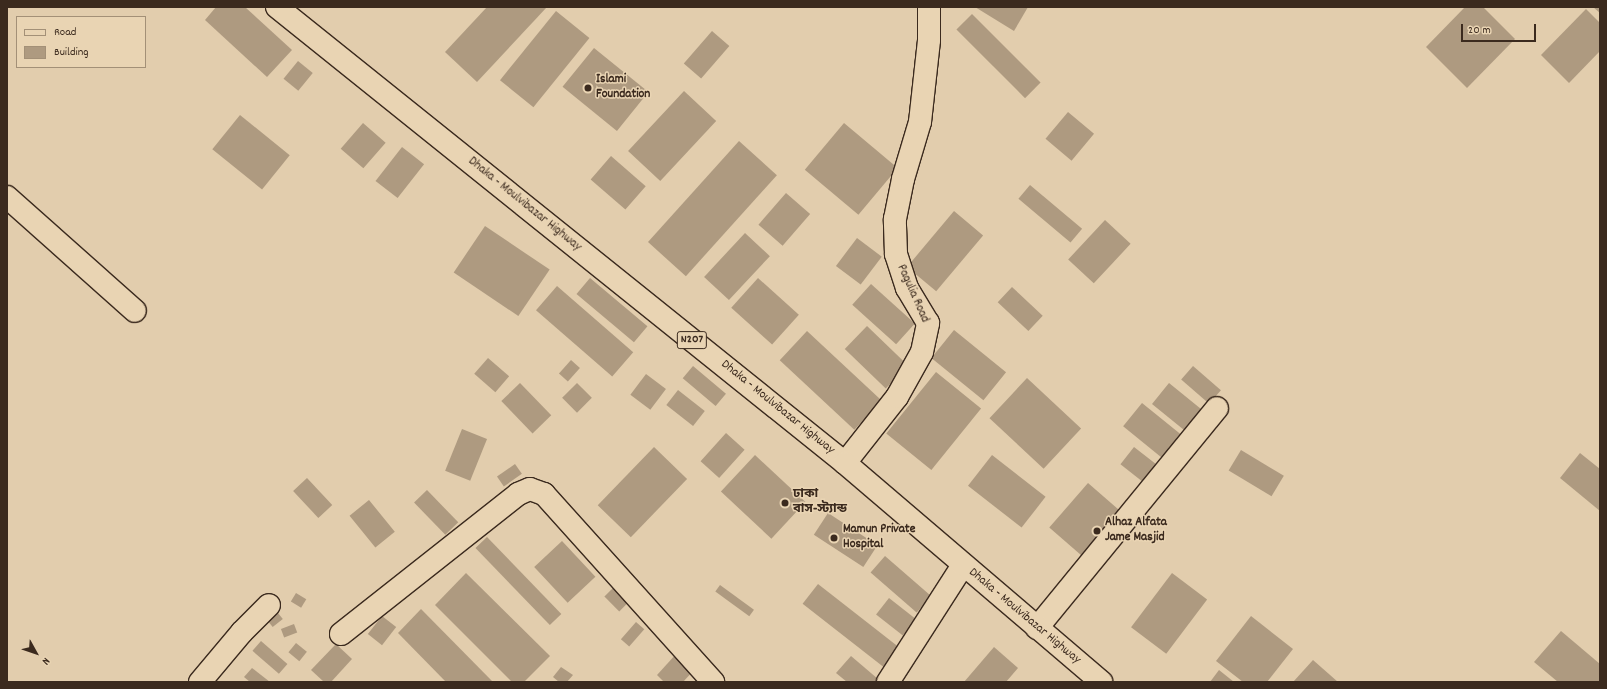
<!DOCTYPE html>
<html>
<head>
<meta charset="utf-8">
<style>
	body { margin:0 }
	#map { position:relative; width:1607px; height:689px; overflow:hidden; background:#e2cdad; font-family:Dekko,"Noto Sans Bengali",sans-serif }
	div>[style] { position:absolute }
	[style*='--x'] { left:calc(var(--x)*1px); top:calc(var(--y)*1px); width:calc(var(--w)*1px); rotate:calc(var(--a)*1deg) }
	.building>* { inset:0; background:#ae9a80; transform-origin:0 0 }
	.roads { filter:drop-shadow(1px 0 #3b2a1e) drop-shadow(-1px 0 #3b2a1e) drop-shadow(0 1px #3b2a1e) drop-shadow(0 -1px #3b2a1e) }
	.minor>* { height:22px; margin:-11px; padding:0 11px; transform-origin:11px; border-radius:11px; background:#e9d4b3 }
	.tertiary>* { height:22px; margin:-11px; padding:0 11px; transform-origin:11px; border-radius:11px; background:#e9d4b3 }
	.trunk>* { height:22px; margin:-11px; padding:0 11px; transform-origin:11px; border-radius:11px; background:#e9d4b3 }
	.dots>* { width:11px; height:11px; translate:-50% -50%; box-sizing:border-box; border:2px solid #e9d4b3; border-radius:50% }
	span { translate:-50% -50%; white-space:nowrap; text-align:center; line-height:1.15; -webkit-text-stroke:3px #e9d4b3; paint-order:stroke }
	.shield-label span { padding:1px 3px; background:#e9d4b3; border:1px solid; border-radius:3px; -webkit-text-stroke-width:0 }
	.shield-label { font-size:12px; color:#3b2a1e; font-weight:700 }
	.poi-label { font-size:13px; color:#3b2a1e; font-weight:700 }
	.left { translate:0 -50%; text-align:left }
	.street-label { font-size:13px; color:#3b2a1e }
	.frame { position:absolute; inset:0; border:8px solid #3b2a1e; pointer-events:none }
	.legend { position:absolute; left:16px; top:16px; width:130px; height:52px; box-sizing:border-box; background:#e9d4b3; border:1px solid #a39077; margin:0; padding:5px 7px; list-style:none; font-size:12px; color:#3b2a1e }
	.legend li { display:flex; align-items:center; gap:8px; height:20px }
	.legend b { width:20px; border:1px solid #a39077 }
	.north { position:absolute; left:16px; top:633px; width:40px; height:40px; -webkit-text-stroke:3px #e9d4b3; paint-order:stroke; rotate:130deg; font-size:11px; font-weight:700; line-height:16px; text-align:center; color:#3b2a1e }
	.north::after { content:''; display:block; margin:auto; width:14px; height:18px; background:#3b2a1e; clip-path:polygon(50% 0,100% 100%,50% 72%,0 100%) }
	.scale { position:absolute; left:1461px; top:24px; width:75px; height:18px; box-sizing:border-box; border:2px solid #3b2a1e; border-top:0; padding-left:5px; font-size:12px; line-height:14px; white-space:nowrap; color:#3b2a1e; -webkit-text-stroke:3px #e9d4b3; paint-order:stroke }
</style>
</head>
<body>
<div id="map">
	<div class="building">
		<i style="clip-path:polygon(216px 7px,245px 7px,292px 50px,267px 77px,205px 20px)"></i>
		<i style="clip-path:polygon(487px 7px,547px 7px,477px 82px,445px 52px)"></i>
		<i style="clip-path:polygon(975px 7px,1028px 7px,1014px 31px)"></i>
		<i style="clip-path:polygon(1465px 7px,1483px 7px,1515px 39px,1467px 88px,1426px 47px)"></i>
		<i style="clip-path:polygon(1593px 7px,1600px 7px,1600px 13px)"></i>
		<i style="clip-path:polygon(1586px 9px,1600px 23px,1600px 51px,1569px 83px,1541px 55px)"></i>
		<i style="left:556px;top:11px;width:43px;height:89px;rotate:39deg"></i>
		<i style="left:972px;top:14px;width:97px;height:22px;rotate:45deg"></i>
		<i style="left:712px;top:31px;width:23px;height:43px;rotate:41deg"></i>
		<i style="left:594px;top:48px;width:70px;height:50px;rotate:39deg"></i>
		<i style="left:298px;top:61px;width:19px;height:23px;rotate:39deg"></i>
		<i style="left:684px;top:91px;width:44px;height:82px;rotate:43deg"></i>
		<i style="left:1068px;top:112px;width:34px;height:35px;rotate:40deg"></i>
		<i style="left:240px;top:115px;width:64px;height:44px;rotate:39deg"></i>
		<i style="left:363px;top:123px;width:30px;height:34px;rotate:41deg"></i>
		<i style="left:844px;top:123px;width:70px;height:61px;rotate:40deg"></i>
		<i style="left:739px;top:141px;width:51px;height:136px;rotate:42deg"></i>
		<i style="left:402px;top:147px;width:28px;height:43px;rotate:38deg"></i>
		<i style="left:611px;top:156px;width:46px;height:31px;rotate:41deg"></i>
		<i style="left:1030px;top:185px;width:68px;height:18px;rotate:40deg"></i>
		<i style="left:786px;top:193px;width:32px;height:42px;rotate:41deg"></i>
		<i style="left:954px;top:211px;width:38px;height:73px;rotate:40deg"></i>
		<i style="left:1105px;top:220px;width:35px;height:54px;rotate:43deg"></i>
		<i style="left:485px;top:226px;width:78px;height:56px;rotate:34deg"></i>
		<i style="left:745px;top:233px;width:34px;height:60px;rotate:43deg"></i>
		<i style="left:857px;top:238px;width:31px;height:35px;rotate:37deg"></i>
		<i style="left:590px;top:278px;width:75px;height:21px;rotate:40deg"></i>
		<i style="left:758px;top:278px;width:55px;height:40px;rotate:42deg"></i>
		<i style="left:871px;top:284px;width:59px;height:28px;rotate:42deg"></i>
		<i style="left:557px;top:286px;width:101px;height:32px;rotate:41deg"></i>
		<i style="left:1012px;top:287px;width:42px;height:21px;rotate:43deg"></i>
		<i style="left:867px;top:326px;width:57px;height:32px;rotate:44deg"></i>
		<i style="left:954px;top:330px;width:67px;height:36px;rotate:39deg"></i>
		<i style="left:807px;top:331px;width:102px;height:40px;rotate:43deg"></i>
		<i style="left:488px;top:358px;width:28px;height:21px;rotate:41deg"></i>
		<i style="left:571px;top:360px;width:12px;height:18px;rotate:42deg"></i>
		<i style="left:693px;top:366px;width:43px;height:16px;rotate:40deg"></i>
		<i style="left:1193px;top:366px;width:37px;height:18px;rotate:41deg"></i>
		<i style="left:936px;top:372px;width:58px;height:79px;rotate:39deg"></i>
		<i style="left:646px;top:374px;width:25px;height:26px;rotate:37deg"></i>
		<i style="left:1027px;top:378px;width:74px;height:55px;rotate:43deg"></i>
		<i style="left:520px;top:383px;width:45px;height:26px;rotate:46deg"></i>
		<i style="left:577px;top:383px;width:21px;height:21px;rotate:45deg"></i>
		<i style="left:1169px;top:383px;width:44px;height:27px;rotate:39deg"></i>
		<i style="left:678px;top:390px;width:34px;height:19px;rotate:38deg"></i>
		<i style="left:1142px;top:403px;width:53px;height:30px;rotate:39deg"></i>
		<i style="left:462px;top:429px;width:27px;height:45px;rotate:22deg"></i>
		<i style="left:726px;top:433px;width:25px;height:38px;rotate:42deg"></i>
		<i style="left:654px;top:447px;width:46px;height:81px;rotate:44deg"></i>
		<i style="left:1134px;top:447px;width:31px;height:22px;rotate:38deg"></i>
		<i style="left:1241px;top:450px;width:50px;height:24px;rotate:31deg"></i>
		<i style="clip-path:polygon(1580px 453px,1600px 469px,1600px 511px,1560px 478px)"></i>
		<i style="left:755px;top:455px;width:69px;height:50px;rotate:43deg"></i>
		<i style="left:992px;top:455px;width:68px;height:39px;rotate:38deg"></i>
		<i style="left:515px;top:464px;width:12px;height:22px;rotate:55deg"></i>
		<i style="left:307px;top:478px;width:37px;height:19px;rotate:47deg"></i>
		<i style="left:1088px;top:483px;width:45px;height:59px;rotate:41deg"></i>
		<i style="left:427px;top:490px;width:45px;height:18px;rotate:46deg"></i>
		<i style="left:369px;top:500px;width:41px;height:25px;rotate:51deg"></i>
		<i style="left:828px;top:513px;width:59px;height:26px;rotate:33deg"></i>
		<i style="left:487px;top:537px;width:107px;height:16px;rotate:46deg"></i>
		<i style="left:562px;top:541px;width:49px;height:38px;rotate:47deg"></i>
		<i style="left:885px;top:556px;width:61px;height:22px;rotate:41deg"></i>
		<i style="clip-path:polygon(466px 573px,550px 656px,524px 682px,512px 682px,435px 605px)"></i>
		<i style="left:1172px;top:573px;width:44px;height:68px;rotate:37deg"></i>
		<i style="left:818px;top:584px;width:106px;height:25px;rotate:38deg"></i>
		<i style="left:720px;top:585px;width:42px;height:8px;rotate:36deg"></i>
		<i style="left:615px;top:586px;width:21px;height:15px;rotate:45deg"></i>
		<i style="left:296px;top:593px;width:12px;height:10px;rotate:31deg"></i>
		<i style="left:889px;top:598px;width:34px;height:21px;rotate:38deg"></i>
		<i style="left:274px;top:608px;width:14px;height:13px;rotate:51deg"></i>
		<i style="clip-path:polygon(421px 609px,493px 682px,446px 682px,398px 633px)"></i>
		<i style="left:382px;top:616px;width:18px;height:23px;rotate:38deg"></i>
		<i style="clip-path:polygon(1251px 616px,1293px 649px,1267px 682px,1243px 682px,1216px 661px)"></i>
		<i style="left:636px;top:622px;width:11px;height:23px;rotate:41deg"></i>
		<i style="left:294px;top:624px;width:9px;height:14px;rotate:69deg"></i>
		<i style="clip-path:polygon(1561px 631px,1600px 664px,1600px 682px,1558px 682px,1534px 662px)"></i>
		<i style="left:261px;top:641px;width:35px;height:13px;rotate:41deg"></i>
		<i style="left:296px;top:643px;width:14px;height:12px;rotate:39deg"></i>
		<i style="clip-path:polygon(336px 644px,352px 659px,331px 682px,324px 682px,311px 670px)"></i>
		<i style="clip-path:polygon(994px 647px,1018px 668px,1006px 682px,964px 682px)"></i>
		<i style="clip-path:polygon(677px 653px,695px 669px,683px 682px,664px 682px,657px 675px)"></i>
		<i style="clip-path:polygon(851px 656px,878px 679px,875px 682px,847px 682px,836px 673px)"></i>
		<i style="clip-path:polygon(1313px 660px,1338px 682px,1293px 682px)"></i>
		<i style="clip-path:polygon(561px 667px,573px 675px,567px 682px,559px 682px,553px 677px)"></i>
		<i style="clip-path:polygon(252px 668px,270px 682px,250px 682px,244px 677px)"></i>
		<i style="clip-path:polygon(1219px 670px,1234px 682px,1210px 682px)"></i>
	</div>
	<div class="roads">
		<div class="minor">
			<i style="--x:7;--y:197;--w:171;--a:41.7"></i>
			<i style="--x:1037;--y:628;--w:284;--a:-50.7"></i>
			<i style="--x:341;--y:634;--w:226;--a:-38.3"></i>
			<i style="--x:518;--y:494;--w:13;--a:-23"></i>
			<i style="--x:530;--y:489;--w:15;--a:20"></i>
			<i style="--x:544;--y:494;--w:253;--a:48"></i>
			<i style="--x:200;--y:682;--w:65;--a:-50"></i>
			<i style="--x:242;--y:632;--w:38;--a:-45"></i>
			<i style="--x:888;--y:682;--w:139;--a:-57.3"></i>
		</div>
		<div class="tertiary">
			<i style="--x:845;--y:463;--w:84;--a:-51.8"></i>
			<i style="--x:897;--y:397;--w:51;--a:-60.9"></i>
			<i style="--x:922;--y:352;--w:30;--a:-78"></i>
			<i style="--x:928;--y:323;--w:41;--a:-121"></i>
			<i style="--x:907;--y:288;--w:36;--a:-108"></i>
			<i style="--x:896;--y:254;--w:35;--a:-92"></i>
			<i style="--x:895;--y:219;--w:41;--a:-78.7"></i>
			<i style="--x:903;--y:179;--w:59;--a:-73.4"></i>
			<i style="--x:920;--y:122;--w:82;--a:-83.7"></i>
			<i style="--x:929;--y:40;--w:33;--a:-90"></i>
		</div>
		<div class="trunk">
			<i style="--x:277;--y:7;--w:728;--a:38.76"></i>
			<i style="--x:845;--y:463;--w:337;--a:40.5"></i>
		</div>
	</div>
	<div class="dots">
		<i style="left:588px;top:88px;background:#3b2a1e"></i>
		<i style="left:785px;top:503px;background:#3b2a1e"></i>
		<i style="left:1097px;top:531px;background:#3b2a1e"></i>
		<i style="left:834px;top:538px;background:#3b2a1e"></i>
	</div>
	<div class="shield-label">
		<span style="left:692px;top:340px">N207</span>
	</div>
	<div class="poi-label">
		<span class="left" style="left:596px;top:88px">Islami<br>Foundation</span>
		<span class="left" style="left:793px;top:503px">ঢাকা<br>বাস-স্ট্যান্ড</span>
		<span class="left" style="left:1105px;top:531px">Alhaz Alfata<br>Jame Masjid</span>
		<span class="left" style="left:843px;top:538px">Mamun Private<br>Hospital</span>
	</div>
	<div class="street-label">
		<span style="left:524px;top:205px;rotate:39deg">Dhaka - Moulvibazar Highway</span>
		<span style="left:912px;top:294px;rotate:66deg">Pagulia Road</span>
		<span style="left:777px;top:408px;rotate:39deg">Dhaka - Moulvibazar Highway</span>
		<span style="left:1024px;top:617px;rotate:40deg">Dhaka - Moulvibazar Highway</span>
	</div>
	<div class="frame"></div>
	<ul class="legend">
	<li><b style="height:5px;background:#e9d4b3"></b>Road</li>
	<li><b style="height:11px;background:#ae9a80"></b>Building</li>
	</ul>
	<div class="north">N</div>
	<div class="scale">20 m</div>
</div>
</body>
</html>
